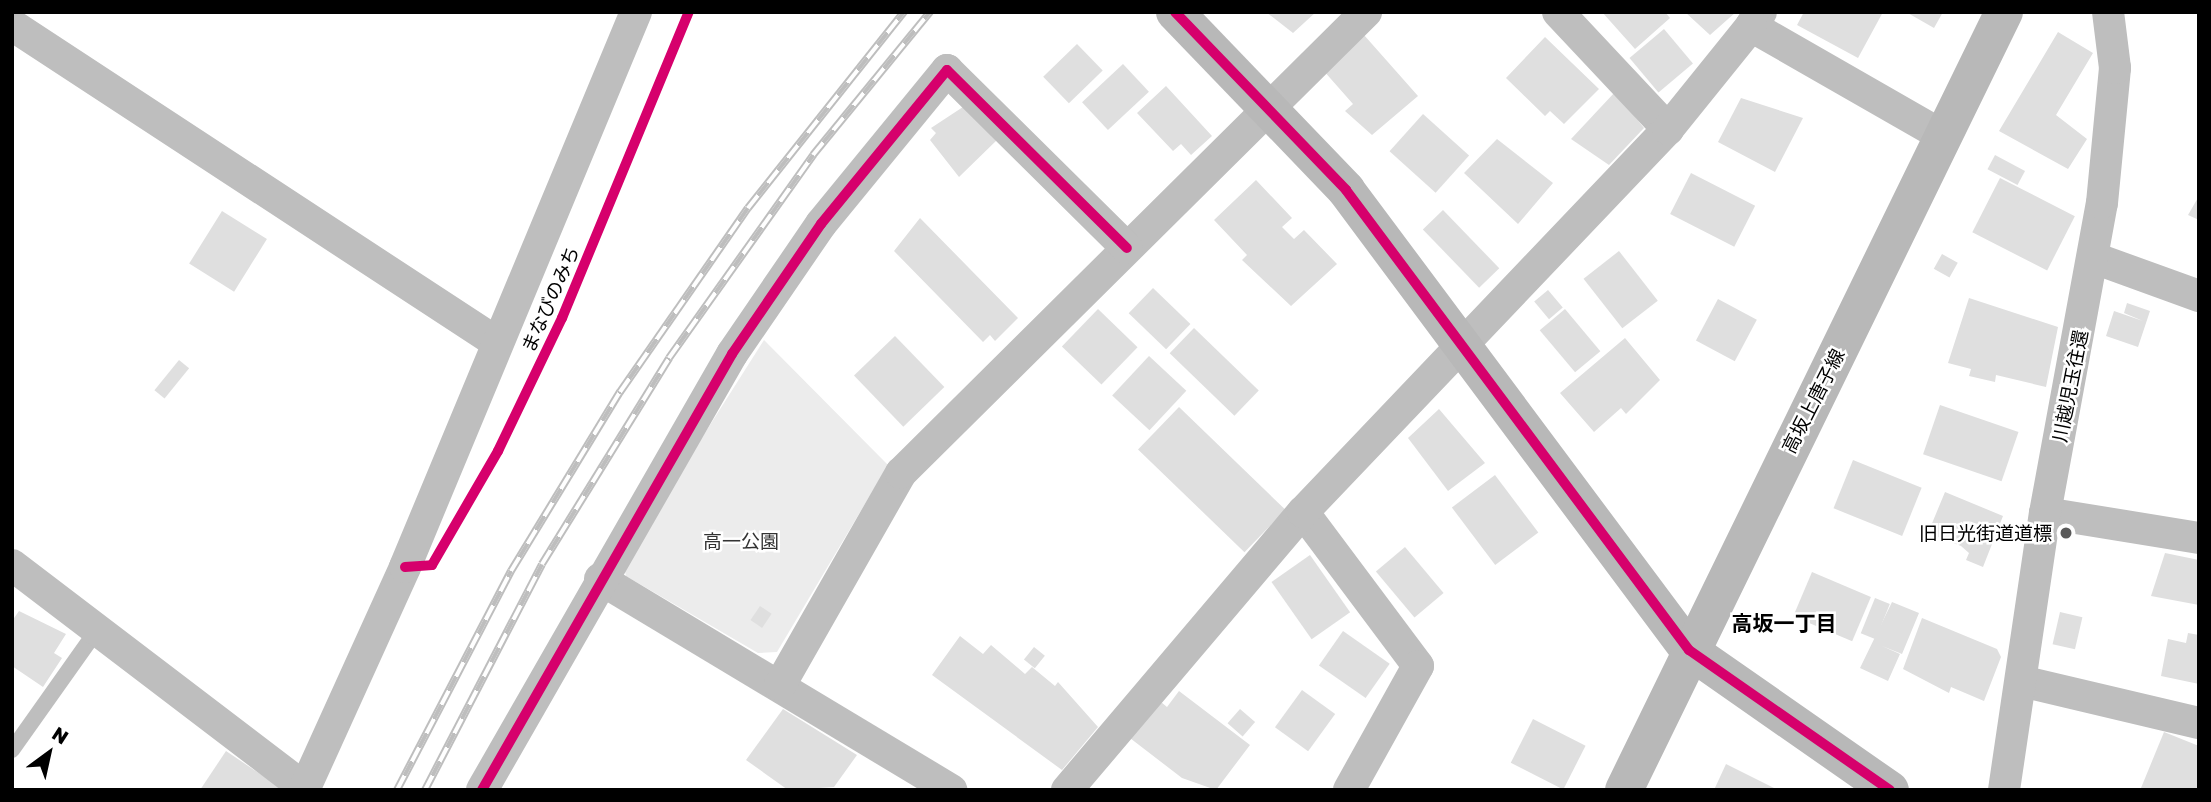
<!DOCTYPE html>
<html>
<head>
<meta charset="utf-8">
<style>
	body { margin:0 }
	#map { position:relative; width:2211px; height:802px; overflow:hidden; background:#fff; font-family:"Golos Text","Noto Sans JP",sans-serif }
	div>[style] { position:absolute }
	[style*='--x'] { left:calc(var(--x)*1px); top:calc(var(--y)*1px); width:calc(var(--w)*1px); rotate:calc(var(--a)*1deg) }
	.green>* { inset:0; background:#ececec }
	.building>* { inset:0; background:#dfdfdf; transform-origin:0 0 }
	.lane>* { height:16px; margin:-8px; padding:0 8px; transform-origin:8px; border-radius:8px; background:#bebebe }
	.street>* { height:32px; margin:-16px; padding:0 16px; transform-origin:16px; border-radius:16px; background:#bebebe }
	.secondary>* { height:38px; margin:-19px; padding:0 19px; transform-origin:19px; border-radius:19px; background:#b8b8b8 }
	.rail>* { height:8px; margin-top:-4px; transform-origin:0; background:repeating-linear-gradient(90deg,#fff 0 16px,#bebebe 0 32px); box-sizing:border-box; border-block:2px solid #bebebe }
	.cycleway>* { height:10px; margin:-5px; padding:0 5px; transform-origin:5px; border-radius:5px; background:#d6006c }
	.dots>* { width:19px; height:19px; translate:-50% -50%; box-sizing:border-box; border:4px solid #fff; border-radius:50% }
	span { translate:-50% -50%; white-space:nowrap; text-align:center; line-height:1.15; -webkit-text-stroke:5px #fff; paint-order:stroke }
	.street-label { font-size:19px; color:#000 }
	.poi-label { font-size:19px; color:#000 }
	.right { translate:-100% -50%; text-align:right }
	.park-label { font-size:19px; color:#333 }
	.neighbourhood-label { font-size:21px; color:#000; font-weight:700 }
	.frame { position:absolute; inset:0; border:14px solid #000; pointer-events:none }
	.north { position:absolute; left:14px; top:718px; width:70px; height:70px; -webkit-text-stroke:5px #fff; paint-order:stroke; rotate:33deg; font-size:19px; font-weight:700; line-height:28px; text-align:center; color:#000 }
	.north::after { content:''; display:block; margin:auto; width:24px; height:32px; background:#000; clip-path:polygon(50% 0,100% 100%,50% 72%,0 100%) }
</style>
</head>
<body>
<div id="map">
	<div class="green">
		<i style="clip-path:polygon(764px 340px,888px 465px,777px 652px,758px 653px,626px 576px,623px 562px)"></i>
	</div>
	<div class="building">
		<i style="clip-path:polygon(1266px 12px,1316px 12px,1293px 33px)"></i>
		<i style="clip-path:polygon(1602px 12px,1665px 12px,1670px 18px,1635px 49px)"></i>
		<i style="clip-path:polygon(1685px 12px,1736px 12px,1710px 35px)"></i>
		<i style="clip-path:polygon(1804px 12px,1883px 12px,1858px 58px,1797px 25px)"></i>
		<i style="clip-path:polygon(1906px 12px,1943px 12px,1934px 28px)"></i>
		<i style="left:1664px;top:29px;width:45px;height:45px;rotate:50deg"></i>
		<i style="clip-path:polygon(2058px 32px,2093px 53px,2056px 115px,2087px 139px,2068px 169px,1999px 131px)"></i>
		<i style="clip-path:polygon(1364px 35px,1418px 96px,1372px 135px,1345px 111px,1353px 104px,1323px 70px)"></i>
		<i style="clip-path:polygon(1545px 37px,1599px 89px,1564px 124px,1550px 111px,1545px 116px,1506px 78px)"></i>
		<i style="left:1077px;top:44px;width:37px;height:47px;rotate:46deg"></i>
		<i style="left:1123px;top:64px;width:38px;height:56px;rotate:47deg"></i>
		<i style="clip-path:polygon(1166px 86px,1212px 136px,1191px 155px,1181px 144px,1173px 151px,1137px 113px)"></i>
		<i style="clip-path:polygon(1615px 92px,1644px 128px,1609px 165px,1571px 139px)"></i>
		<i style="clip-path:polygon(1741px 98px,1803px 118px,1775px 172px,1718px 142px)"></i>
		<i style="clip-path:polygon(966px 105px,998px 139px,959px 177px,930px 140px,936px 133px,931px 128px)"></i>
		<i style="left:1423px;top:114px;width:62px;height:50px;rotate:42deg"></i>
		<i style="clip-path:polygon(1497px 139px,1553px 183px,1518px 224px,1464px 173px)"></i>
		<i style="left:1995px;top:155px;width:34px;height:16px;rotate:28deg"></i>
		<i style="left:1691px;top:173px;width:72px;height:46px;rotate:27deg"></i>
		<i style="left:2000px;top:178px;width:84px;height:61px;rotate:27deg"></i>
		<i style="clip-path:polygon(1256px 180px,1292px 218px,1282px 227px,1294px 239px,1304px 230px,1337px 264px,1291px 306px,1242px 260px,1247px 255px,1214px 220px)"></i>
		<i style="clip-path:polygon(2199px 196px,2199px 220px,2188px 215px)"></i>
		<i style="left:1443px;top:210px;width:81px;height:28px;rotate:46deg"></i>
		<i style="left:222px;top:211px;width:53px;height:62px;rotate:32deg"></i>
		<i style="clip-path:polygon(920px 218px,1018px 318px,995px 341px,990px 335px,983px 342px,894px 251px)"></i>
		<i style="left:1619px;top:251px;width:63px;height:45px;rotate:52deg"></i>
		<i style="left:1942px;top:254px;width:18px;height:17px;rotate:29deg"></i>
		<i style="left:1153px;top:288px;width:52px;height:35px;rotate:44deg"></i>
		<i style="left:1548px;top:290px;width:23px;height:18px;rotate:50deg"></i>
		<i style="clip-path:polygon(1969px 298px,2058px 327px,2046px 387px,1996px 375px,1995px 382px,1969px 376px,1971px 369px,1948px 363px)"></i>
		<i style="left:1718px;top:299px;width:44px;height:47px;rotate:28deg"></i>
		<i style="clip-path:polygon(2127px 303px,2150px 311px,2138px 347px,2106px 336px,2114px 311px,2143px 321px,2124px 313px)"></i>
		<i style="left:1098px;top:309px;width:55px;height:52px;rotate:44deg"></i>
		<i style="left:1565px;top:309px;width:55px;height:33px;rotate:50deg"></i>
		<i style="left:1194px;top:328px;width:90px;height:35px;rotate:44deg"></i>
		<i style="left:895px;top:336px;width:71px;height:57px;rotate:46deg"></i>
		<i style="clip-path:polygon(1625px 338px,1660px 380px,1626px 414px,1621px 408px,1594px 432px,1560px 393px)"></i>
		<i style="left:1149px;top:356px;width:51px;height:54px;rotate:43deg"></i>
		<i style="left:179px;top:360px;width:13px;height:39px;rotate:39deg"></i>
		<i style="left:1940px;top:405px;width:83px;height:52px;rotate:19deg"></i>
		<i style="left:1179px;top:407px;width:148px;height:59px;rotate:44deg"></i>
		<i style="clip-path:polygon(1439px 409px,1485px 463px,1448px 491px,1408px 438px)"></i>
		<i style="left:1853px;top:460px;width:74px;height:52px;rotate:22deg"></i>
		<i style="left:1495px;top:475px;width:72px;height:54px;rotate:53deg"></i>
		<i style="clip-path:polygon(1945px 492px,2003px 516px,1983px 567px,1966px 560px,1969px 553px,1961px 546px,1928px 533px)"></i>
		<i style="left:1405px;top:547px;width:60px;height:38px;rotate:50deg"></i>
		<i style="clip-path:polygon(2165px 553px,2199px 560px,2199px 605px,2151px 596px)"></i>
		<i style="left:1310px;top:555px;width:70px;height:47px;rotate:55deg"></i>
		<i style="left:1812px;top:572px;width:64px;height:48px;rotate:23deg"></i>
		<i style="left:1875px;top:598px;width:16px;height:38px;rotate:22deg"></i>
		<i style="clip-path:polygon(1892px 602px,1919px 613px,1902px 654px,1882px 646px,1900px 654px,1888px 681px,1860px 668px)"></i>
		<i style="left:760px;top:606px;width:14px;height:17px;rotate:34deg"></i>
		<i style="clip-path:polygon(19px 611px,66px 634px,54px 653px,62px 658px,43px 687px,12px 666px,12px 621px)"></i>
		<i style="left:2060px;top:612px;width:23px;height:33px;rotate:13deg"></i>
		<i style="clip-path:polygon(1922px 618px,1997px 649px,2001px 657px,1984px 701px,1951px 687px,1949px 693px,1903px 669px)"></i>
		<i style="left:1343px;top:631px;width:57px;height:42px;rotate:35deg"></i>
		<i style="clip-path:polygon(2188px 633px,2199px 635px,2199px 684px,2161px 676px,2168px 639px,2186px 643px)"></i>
		<i style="clip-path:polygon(960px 636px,983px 654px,991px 645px,1025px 674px,1032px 667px,1055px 686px,1058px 682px,1098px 727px,1062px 770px,932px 675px)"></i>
		<i style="left:1034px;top:647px;width:14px;height:16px;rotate:39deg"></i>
		<i style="left:1302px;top:690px;width:41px;height:46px;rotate:36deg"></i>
		<i style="clip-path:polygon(1179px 691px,1250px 745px,1216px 790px,1182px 778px,1126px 735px,1155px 697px,1167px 707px)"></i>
		<i style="clip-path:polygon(783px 709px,857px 755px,834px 787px,788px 790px,746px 760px)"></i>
		<i style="left:1240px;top:709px;width:20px;height:19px;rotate:41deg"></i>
		<i style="left:1533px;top:719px;width:59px;height:49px;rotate:27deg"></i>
		<i style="clip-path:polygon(2164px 732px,2199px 746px,2199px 790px,2141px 788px)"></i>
		<i style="clip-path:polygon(226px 751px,281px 788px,280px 790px,200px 790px)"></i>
		<i style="clip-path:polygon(1726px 764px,1778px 790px,1714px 790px)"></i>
	</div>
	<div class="lane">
		<i style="--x:12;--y:750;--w:147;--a:-54.7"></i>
	</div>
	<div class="street">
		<i style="--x:1558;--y:12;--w:161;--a:46.8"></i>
		<i style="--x:1761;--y:12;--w:17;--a:126"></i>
		<i style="--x:1751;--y:26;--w:224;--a:29.8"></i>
		<i style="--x:12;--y:25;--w:579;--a:33.22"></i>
		<i style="--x:2094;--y:258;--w:112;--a:19.9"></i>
		<i style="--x:1303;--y:512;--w:192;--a:53.2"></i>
		<i style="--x:1418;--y:666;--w:142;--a:119.1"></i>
		<i style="--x:2045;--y:513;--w:156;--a:9.2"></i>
		<i style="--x:12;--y:565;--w:368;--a:37.3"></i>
		<i style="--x:600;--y:579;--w:410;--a:31"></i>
		<i style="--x:2021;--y:681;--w:183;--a:13.3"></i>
		<i style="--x:780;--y:685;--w:244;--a:-60.3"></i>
		<i style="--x:901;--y:473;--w:655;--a:-44.75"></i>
		<i style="--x:304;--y:790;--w:245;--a:-65.6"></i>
		<i style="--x:405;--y:567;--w:601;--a:-67.4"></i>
		<i style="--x:482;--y:790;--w:503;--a:-60.17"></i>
		<i style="--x:732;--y:354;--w:158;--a:-55.6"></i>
		<i style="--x:821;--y:224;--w:199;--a:-50.7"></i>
		<i style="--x:947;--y:70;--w:253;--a:44.7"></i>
		<i style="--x:1067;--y:790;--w:365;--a:-49.7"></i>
		<i style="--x:1303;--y:512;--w:529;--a:-46.38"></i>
		<i style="--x:1668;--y:129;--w:132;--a:-51.1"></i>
		<i style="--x:2004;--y:790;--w:280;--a:-81.6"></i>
		<i style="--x:2045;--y:513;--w:315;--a:-79.6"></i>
		<i style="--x:2102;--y:203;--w:136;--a:-84.5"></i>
		<i style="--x:2115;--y:68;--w:56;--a:-97.1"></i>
	</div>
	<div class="secondary">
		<i style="--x:1175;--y:12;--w:247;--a:46.1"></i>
		<i style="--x:1346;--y:190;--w:574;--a:53.29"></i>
		<i style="--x:1689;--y:650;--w:245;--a:34.9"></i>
		<i style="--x:1624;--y:790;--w:866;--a:-63.97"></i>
	</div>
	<div class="rail">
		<i style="--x:397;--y:790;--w:247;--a:-62.5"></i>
		<i style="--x:511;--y:571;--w:210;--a:-58.7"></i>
		<i style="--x:620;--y:392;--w:224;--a:-55.2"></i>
		<i style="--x:748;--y:208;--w:251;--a:-51.5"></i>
		<i style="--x:425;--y:790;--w:254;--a:-62.6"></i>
		<i style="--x:542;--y:564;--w:242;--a:-58.3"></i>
		<i style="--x:669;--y:358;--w:249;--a:-54.6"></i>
		<i style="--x:813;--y:155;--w:185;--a:-50.7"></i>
	</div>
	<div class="cycleway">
		<i style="--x:1175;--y:12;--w:247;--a:46.1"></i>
		<i style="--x:1346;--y:190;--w:574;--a:53.29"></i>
		<i style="--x:1689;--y:650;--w:245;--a:34.9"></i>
		<i style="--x:405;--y:567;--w:27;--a:-4"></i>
		<i style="--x:432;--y:565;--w:132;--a:-59.9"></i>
		<i style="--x:498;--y:451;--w:148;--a:-64.3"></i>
		<i style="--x:562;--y:318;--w:331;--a:-67.5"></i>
		<i style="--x:482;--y:790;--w:503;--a:-60.17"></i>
		<i style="--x:732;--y:354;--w:158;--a:-55.6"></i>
		<i style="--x:821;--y:224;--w:199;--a:-50.7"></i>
		<i style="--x:947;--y:70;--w:253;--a:44.7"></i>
	</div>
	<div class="dots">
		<i style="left:2066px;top:533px;background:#595959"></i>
	</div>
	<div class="street-label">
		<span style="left:550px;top:299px;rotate:-66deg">まなびのみち</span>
		<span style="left:2070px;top:386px;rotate:-79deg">川越児玉往還</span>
		<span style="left:1813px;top:401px;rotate:-63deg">高坂上唐子線</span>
	</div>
	<div class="poi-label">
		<span class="right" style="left:2052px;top:533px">旧日光街道道標</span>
	</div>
	<div class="park-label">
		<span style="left:741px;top:541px">高一公園</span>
	</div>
	<div class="neighbourhood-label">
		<span style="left:1784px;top:623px">高坂一丁目</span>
	</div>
	<div class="frame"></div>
	<div class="north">N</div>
</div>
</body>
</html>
